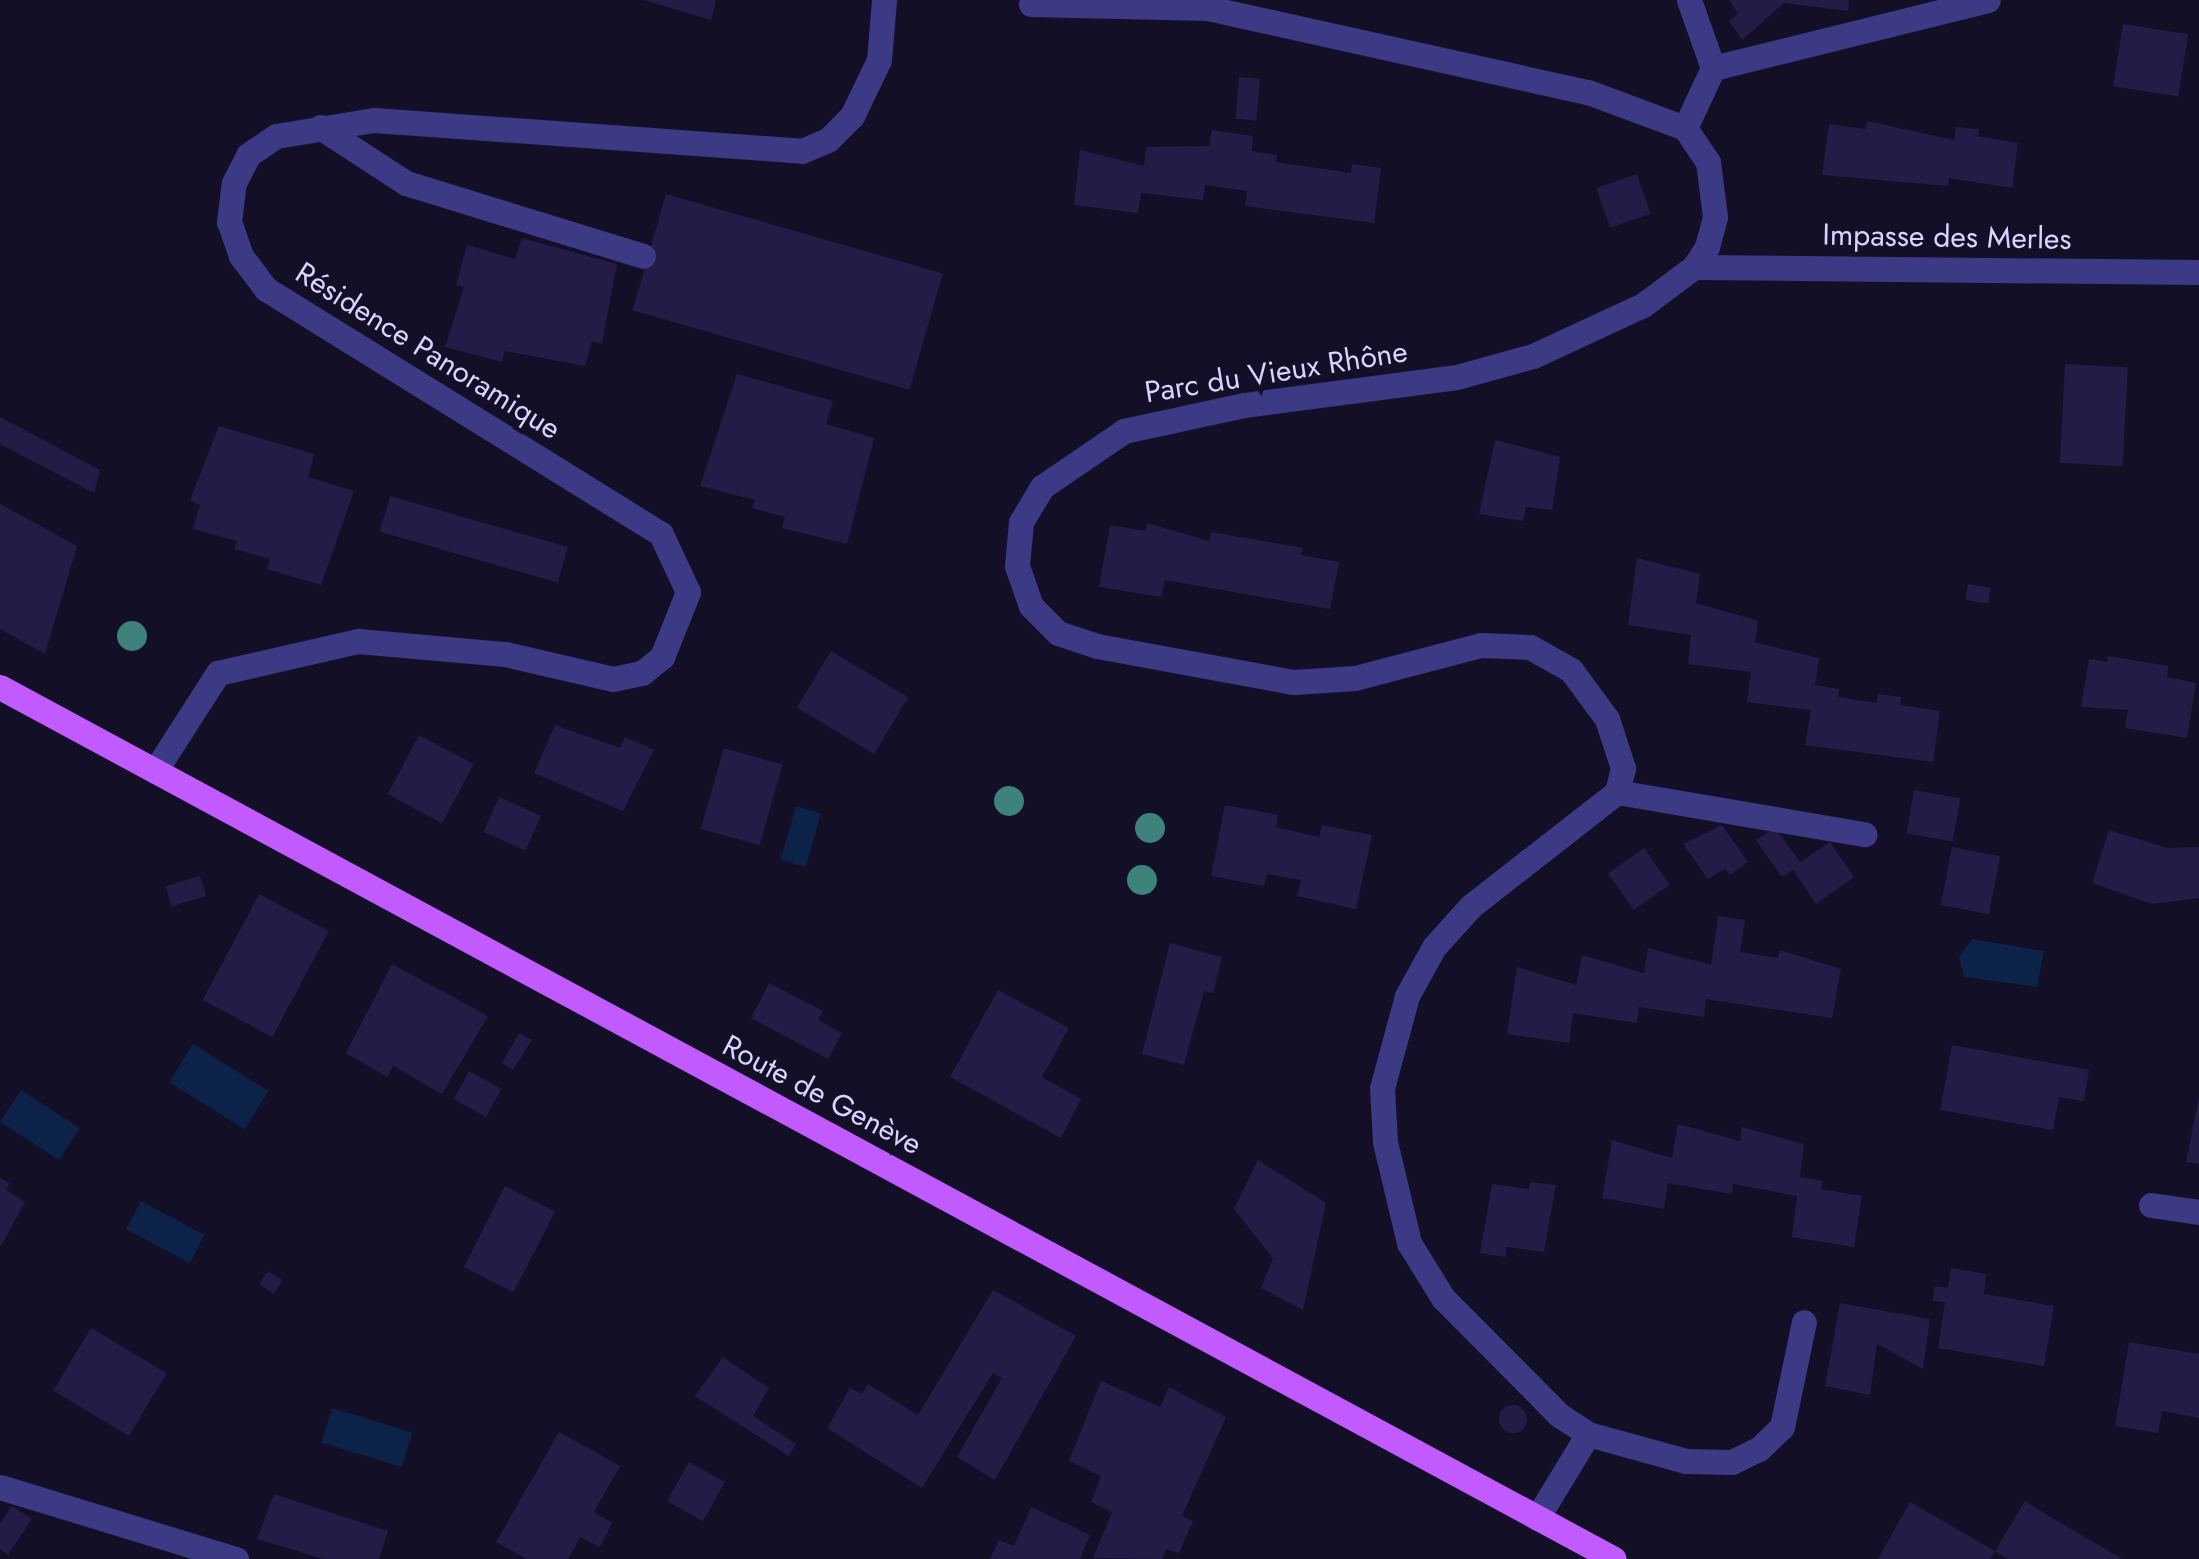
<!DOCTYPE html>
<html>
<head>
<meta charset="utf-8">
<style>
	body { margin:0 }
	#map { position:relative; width:2199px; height:1559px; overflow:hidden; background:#130f26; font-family:Jost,sans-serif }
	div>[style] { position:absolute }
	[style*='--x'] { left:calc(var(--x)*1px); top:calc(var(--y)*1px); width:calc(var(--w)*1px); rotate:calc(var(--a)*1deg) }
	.water>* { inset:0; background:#0c2248; transform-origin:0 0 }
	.building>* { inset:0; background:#241b47; transform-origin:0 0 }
	.round { border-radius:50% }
	.minor>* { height:25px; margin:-12.5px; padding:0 12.5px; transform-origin:12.5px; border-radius:12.5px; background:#3d3a85 }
	.major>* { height:25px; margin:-12.5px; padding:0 12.5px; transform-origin:12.5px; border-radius:12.5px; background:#c25bff }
	.trees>* { width:30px; height:30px; margin:-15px; border-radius:50%; background:#3d827b }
	span { translate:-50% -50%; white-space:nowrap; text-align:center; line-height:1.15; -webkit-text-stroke:9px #130f26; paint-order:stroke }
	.street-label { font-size:30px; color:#d9d4ff }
</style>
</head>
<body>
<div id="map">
	<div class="water">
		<i style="left:796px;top:806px;width:26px;height:56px;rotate:16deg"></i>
		<i style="clip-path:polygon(1972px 939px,2044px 951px,2037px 987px,1964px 977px,1959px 957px)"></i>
		<i style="left:193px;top:1044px;width:89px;height:45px;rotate:32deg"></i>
		<i style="left:21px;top:1090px;width:70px;height:38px;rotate:33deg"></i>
		<i style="left:141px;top:1201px;width:72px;height:32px;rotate:28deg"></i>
		<i style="left:332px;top:1408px;width:84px;height:36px;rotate:17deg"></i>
	</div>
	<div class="building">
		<i style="clip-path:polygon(644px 0,716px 0,711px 20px)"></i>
		<i style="clip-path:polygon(1729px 0,1849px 0,1848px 11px,1784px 3px,1742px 40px,1729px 21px,1738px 14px)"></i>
		<i style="left:2123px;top:24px;width:66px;height:63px;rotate:9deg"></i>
		<i style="left:1239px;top:77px;width:21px;height:42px;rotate:5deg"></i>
		<i style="clip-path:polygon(1867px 121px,1954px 140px,1956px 127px,1979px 129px,1978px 136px,2018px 143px,2012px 188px,1949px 178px,1948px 186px,1822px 175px,1829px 124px,1865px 129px)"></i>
		<i style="clip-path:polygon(1212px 130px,1253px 136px,1252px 151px,1277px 155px,1276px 162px,1351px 173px,1352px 164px,1381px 168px,1374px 223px,1245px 206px,1247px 191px,1205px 185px,1203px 200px,1141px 193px,1138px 213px,1074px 205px,1080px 150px,1144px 166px,1146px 147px,1209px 146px)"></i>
		<i style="left:1637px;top:174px;width:42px;height:43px;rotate:71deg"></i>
		<i style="left:666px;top:194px;width:288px;height:121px;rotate:16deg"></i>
		<i style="clip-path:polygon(522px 238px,617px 264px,602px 344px,592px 341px,585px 366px,505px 351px,502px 362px,445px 347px,464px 287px,456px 285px,467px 245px,515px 259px)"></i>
		<i style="left:2065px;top:364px;width:63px;height:99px;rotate:3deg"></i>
		<i style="clip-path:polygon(737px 374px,833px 401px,826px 424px,874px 438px,847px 544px,782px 528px,785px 517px,752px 508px,755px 500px,700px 486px)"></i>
		<i style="clip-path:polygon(0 417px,100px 470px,94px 493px,0 444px)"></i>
		<i style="clip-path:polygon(219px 426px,314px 454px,308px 477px,354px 491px,321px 585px,267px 569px,270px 559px,234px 549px,237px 541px,193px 529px,200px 505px,190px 500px)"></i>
		<i style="clip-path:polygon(1495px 440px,1560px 457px,1552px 510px,1526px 507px,1523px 521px,1479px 514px)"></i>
		<i style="left:390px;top:496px;width:185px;height:37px;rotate:16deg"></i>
		<i style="clip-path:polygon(0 504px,77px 546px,45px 654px,0 629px)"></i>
		<i style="clip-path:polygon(1147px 523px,1209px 541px,1211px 532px,1303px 548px,1301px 555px,1339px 562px,1330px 609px,1165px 580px,1161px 597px,1099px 587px,1110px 525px,1145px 531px)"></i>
		<i style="clip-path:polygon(1637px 558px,1700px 574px,1696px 603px,1758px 621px,1755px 642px,1819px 658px,1815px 685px,1839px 689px,1838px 697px,1877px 703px,1878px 694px,1901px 697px,1900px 705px,1940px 711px,1933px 762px,1805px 745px,1811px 710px,1747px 702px,1751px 672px,1688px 664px,1691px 635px,1628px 625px)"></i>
		<i style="left:1968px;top:584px;width:23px;height:16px;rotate:10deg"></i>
		<i style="left:831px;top:651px;width:90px;height:66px;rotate:31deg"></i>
		<i style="clip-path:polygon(2108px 656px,2168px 666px,2167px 677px,2196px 683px,2187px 738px,2125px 728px,2128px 710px,2081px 707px,2089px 659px,2107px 662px)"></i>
		<i style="clip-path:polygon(555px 725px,620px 748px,625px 737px,654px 750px,623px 811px,534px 773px)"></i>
		<i style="left:419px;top:735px;width:62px;height:67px;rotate:28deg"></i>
		<i style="left:724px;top:748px;width:61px;height:84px;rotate:16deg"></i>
		<i style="left:1914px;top:790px;width:47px;height:44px;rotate:10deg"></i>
		<i style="left:499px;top:797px;width:46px;height:38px;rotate:24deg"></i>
		<i style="clip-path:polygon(1225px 805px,1278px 815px,1276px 827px,1319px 837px,1322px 825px,1372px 835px,1356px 909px,1297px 896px,1301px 880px,1267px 874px,1264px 886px,1211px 876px)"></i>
		<i style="clip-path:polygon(1722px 825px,1748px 862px,1730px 875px,1725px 869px,1708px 879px,1683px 844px)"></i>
		<i style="clip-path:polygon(1775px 828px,1800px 862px,1830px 842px,1854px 877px,1816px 904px,1793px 870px,1782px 877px,1756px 840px)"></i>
		<i style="clip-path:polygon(2109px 830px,2167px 848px,2199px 847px,2199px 898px,2152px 904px,2092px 883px)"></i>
		<i style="left:1952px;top:847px;width:49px;height:59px;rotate:11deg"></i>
		<i style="left:1644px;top:848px;width:45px;height:44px;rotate:55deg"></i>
		<i style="left:200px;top:876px;width:21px;height:36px;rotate:73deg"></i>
		<i style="left:259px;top:894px;width:79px;height:120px;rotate:28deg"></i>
		<i style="clip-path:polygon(1718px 916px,1745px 920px,1740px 952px,1778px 958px,1780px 950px,1841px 969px,1832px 1018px,1706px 999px,1704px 1017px,1639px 1007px,1637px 1023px,1573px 1013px,1569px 1043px,1507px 1034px,1517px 967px,1576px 985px,1582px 955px,1644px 973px,1648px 948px,1711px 965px)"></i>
		<i style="clip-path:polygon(1170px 943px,1222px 957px,1213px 993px,1204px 991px,1184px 1065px,1142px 1054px)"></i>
		<i style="clip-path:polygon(392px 964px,488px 1016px,442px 1094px,393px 1066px,387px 1077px,346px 1053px)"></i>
		<i style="clip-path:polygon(769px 983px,823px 1011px,818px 1020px,842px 1033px,828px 1059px,751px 1018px)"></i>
		<i style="clip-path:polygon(998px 990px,1069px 1028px,1042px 1077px,1081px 1099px,1061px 1138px,950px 1077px)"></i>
		<i style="clip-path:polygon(519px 1033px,532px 1040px,513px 1070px,502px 1063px)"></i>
		<i style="clip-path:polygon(1952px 1045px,2089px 1070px,2084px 1101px,2059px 1097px,2053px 1130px,1940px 1110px)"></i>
		<i style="left:469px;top:1071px;width:37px;height:32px;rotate:29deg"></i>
		<i style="clip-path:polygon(2199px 1096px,2199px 1164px,2186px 1162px)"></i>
		<i style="clip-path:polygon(1678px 1124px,1740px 1141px,1742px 1127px,1804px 1144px,1800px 1177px,1823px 1181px,1821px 1189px,1862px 1196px,1854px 1247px,1792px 1237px,1797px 1196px,1733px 1184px,1732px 1194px,1668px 1183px,1664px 1209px,1602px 1198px,1612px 1140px,1672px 1158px)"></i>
		<i style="clip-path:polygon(1258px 1160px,1326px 1203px,1303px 1310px,1261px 1288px,1273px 1258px,1234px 1209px)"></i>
		<i style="clip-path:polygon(0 1178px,10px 1183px,6px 1190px,25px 1202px,0 1248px)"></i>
		<i style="clip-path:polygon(1530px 1182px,1556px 1185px,1544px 1252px,1507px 1247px,1505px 1257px,1480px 1253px,1492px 1184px,1529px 1189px)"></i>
		<i style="left:505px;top:1186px;width:56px;height:91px;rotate:27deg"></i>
		<i style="clip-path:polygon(1951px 1268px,1986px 1274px,1984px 1294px,2054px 1306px,2044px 1366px,1938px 1348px,1945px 1302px,1932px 1301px,1935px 1286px,1948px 1288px)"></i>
		<i style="left:268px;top:1271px;width:17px;height:16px;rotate:33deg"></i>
		<i style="clip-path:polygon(993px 1290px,1076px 1336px,995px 1480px,957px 1457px,1002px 1378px,993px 1373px,922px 1488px,827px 1428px,850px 1388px,862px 1394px,868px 1384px,918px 1415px)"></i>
		<i style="clip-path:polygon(1840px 1303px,1930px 1319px,1923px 1369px,1877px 1344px,1870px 1395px,1825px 1386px)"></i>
		<i style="left:91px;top:1328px;width:88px;height:73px;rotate:31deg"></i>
		<i style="clip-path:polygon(2129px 1342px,2199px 1354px,2199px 1418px,2162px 1411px,2158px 1433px,2115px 1426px)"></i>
		<i style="clip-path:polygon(723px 1357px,769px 1388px,753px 1416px,796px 1444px,789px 1456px,695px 1396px)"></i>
		<i style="clip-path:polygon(1101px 1381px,1160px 1407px,1169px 1387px,1226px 1417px,1182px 1516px,1193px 1521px,1179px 1553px,1166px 1549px,1162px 1559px,1093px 1558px,1112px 1512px,1091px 1502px,1101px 1476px,1069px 1461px)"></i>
		<i class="round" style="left:1499px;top:1405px;width:28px;height:28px"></i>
		<i style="clip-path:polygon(559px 1432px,620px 1466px,594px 1512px,612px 1523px,600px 1547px,580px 1537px,568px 1559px,527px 1559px,496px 1542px)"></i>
		<i style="left:689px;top:1462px;width:41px;height:45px;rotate:29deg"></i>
		<i style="clip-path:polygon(274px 1494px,388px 1531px,379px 1559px,323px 1559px,257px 1539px)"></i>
		<i style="clip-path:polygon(2025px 1501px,2049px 1516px,2122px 1559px,2008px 1559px,1995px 1551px)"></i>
		<i style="clip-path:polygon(1910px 1502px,1995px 1551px,1990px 1559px,1878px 1559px)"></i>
		<i style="clip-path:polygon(12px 1506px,32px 1519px,8px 1555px,0 1549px,0 1524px)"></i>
		<i style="clip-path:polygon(1031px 1507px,1090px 1535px,1080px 1559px,990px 1559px,999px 1540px,1014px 1546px)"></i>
	</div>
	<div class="minor">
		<i style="--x:1689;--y:0;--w:72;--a:70.6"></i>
		<i style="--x:1031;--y:4;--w:177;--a:1.3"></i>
		<i style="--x:1208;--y:8;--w:389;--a:12.5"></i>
		<i style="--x:1588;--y:92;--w:103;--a:20.4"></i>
		<i style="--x:1685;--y:128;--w:41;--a:55.9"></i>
		<i style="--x:1708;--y:162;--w:55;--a:82.7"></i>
		<i style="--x:1715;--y:217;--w:31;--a:105"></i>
		<i style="--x:1707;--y:247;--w:24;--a:123"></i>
		<i style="--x:1694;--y:267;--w:64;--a:143.3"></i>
		<i style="--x:1643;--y:305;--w:121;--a:155.1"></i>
		<i style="--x:1533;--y:356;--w:79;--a:164.6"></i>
		<i style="--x:1457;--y:377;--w:215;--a:172.5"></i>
		<i style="--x:1244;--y:405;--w:123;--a:167.8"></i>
		<i style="--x:1124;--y:431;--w:99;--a:145.7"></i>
		<i style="--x:1042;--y:487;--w:41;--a:121"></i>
		<i style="--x:1021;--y:522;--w:44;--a:95.2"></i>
		<i style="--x:1017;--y:566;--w:42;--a:70.7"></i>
		<i style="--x:1031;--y:606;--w:38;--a:45"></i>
		<i style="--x:1058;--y:633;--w:41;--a:18.4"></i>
		<i style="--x:1097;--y:646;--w:200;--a:10.4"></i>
		<i style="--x:1294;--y:682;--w:61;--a:-3.8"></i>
		<i style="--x:1355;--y:678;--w:130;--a:-14.7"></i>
		<i style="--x:1481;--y:645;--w:49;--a:2.3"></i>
		<i style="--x:1530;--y:647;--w:47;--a:29.3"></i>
		<i style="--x:1571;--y:670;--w:61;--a:53.7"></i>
		<i style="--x:1607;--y:719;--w:52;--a:71.9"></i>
		<i style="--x:1623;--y:768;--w:25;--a:104"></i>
		<i style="--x:1617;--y:792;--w:185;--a:142"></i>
		<i style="--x:1471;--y:906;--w:55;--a:132.1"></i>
		<i style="--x:1434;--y:947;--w:56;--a:118.9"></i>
		<i style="--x:1407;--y:996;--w:95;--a:105.2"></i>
		<i style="--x:1382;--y:1088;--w:54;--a:86.8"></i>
		<i style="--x:1385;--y:1142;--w:104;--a:76.6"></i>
		<i style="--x:1409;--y:1243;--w:65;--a:58.3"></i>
		<i style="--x:1443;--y:1298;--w:165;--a:45.2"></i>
		<i style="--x:1559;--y:1415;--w:35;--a:33"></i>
		<i style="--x:1588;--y:1434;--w:102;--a:15.4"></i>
		<i style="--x:1686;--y:1461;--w:46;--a:1.2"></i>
		<i style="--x:1732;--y:1462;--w:30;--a:-26"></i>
		<i style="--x:1759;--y:1449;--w:32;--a:-44"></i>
		<i style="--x:1782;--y:1427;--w:107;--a:-78.2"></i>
		<i style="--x:320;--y:127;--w:103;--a:33.1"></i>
		<i style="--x:406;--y:183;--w:248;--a:17.1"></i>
		<i style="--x:1685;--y:128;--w:66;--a:-65"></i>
		<i style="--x:1713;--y:68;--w:283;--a:-13.9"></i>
		<i style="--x:1694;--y:267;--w:505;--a:0.57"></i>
		<i style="--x:155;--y:771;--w:117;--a:-57.3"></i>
		<i style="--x:218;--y:673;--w:144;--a:-12.9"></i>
		<i style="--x:358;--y:641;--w:148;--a:5.1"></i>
		<i style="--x:505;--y:654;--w:111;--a:13"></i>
		<i style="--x:613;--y:679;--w:30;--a:-12"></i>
		<i style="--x:642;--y:673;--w:26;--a:-39"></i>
		<i style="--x:662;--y:657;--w:70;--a:-68.2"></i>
		<i style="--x:688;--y:592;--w:64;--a:-115"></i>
		<i style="--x:661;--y:534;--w:465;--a:-148.2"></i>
		<i style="--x:266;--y:289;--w:41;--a:-127.1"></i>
		<i style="--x:241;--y:256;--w:36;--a:-109"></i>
		<i style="--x:229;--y:222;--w:39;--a:-83"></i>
		<i style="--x:234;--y:183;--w:31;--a:-63"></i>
		<i style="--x:248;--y:155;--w:34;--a:-34"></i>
		<i style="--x:276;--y:136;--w:99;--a:-9.3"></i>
		<i style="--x:374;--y:120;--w:429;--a:4.1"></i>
		<i style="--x:802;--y:151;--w:28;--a:-23"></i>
		<i style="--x:828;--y:140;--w:34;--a:-45"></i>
		<i style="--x:852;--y:116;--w:62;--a:-64.3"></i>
		<i style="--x:879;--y:60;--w:60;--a:-85.2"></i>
		<i style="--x:1617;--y:792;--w:251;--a:9.7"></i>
		<i style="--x:2151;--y:1205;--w:49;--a:8.3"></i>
		<i style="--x:0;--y:1487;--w:247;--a:17"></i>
		<i style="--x:1537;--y:1518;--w:98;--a:-58.7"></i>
	</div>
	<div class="major">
		<i style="--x:0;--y:687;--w:1834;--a:28.38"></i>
	</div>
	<div class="trees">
		<i style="left:132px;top:636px"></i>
		<i style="left:1009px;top:801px"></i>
		<i style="left:1150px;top:828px"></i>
		<i style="left:1142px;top:880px"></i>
	</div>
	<div class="street-label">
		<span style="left:1947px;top:237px;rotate:1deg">Impasse des Merles</span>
		<span style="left:428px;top:351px;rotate:32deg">Résidence Panoramique</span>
		<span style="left:1276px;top:372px;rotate:-9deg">Parc du Vieux Rhône</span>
		<span style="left:822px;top:1095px;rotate:28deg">Route de Genève</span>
	</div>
</div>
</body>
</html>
